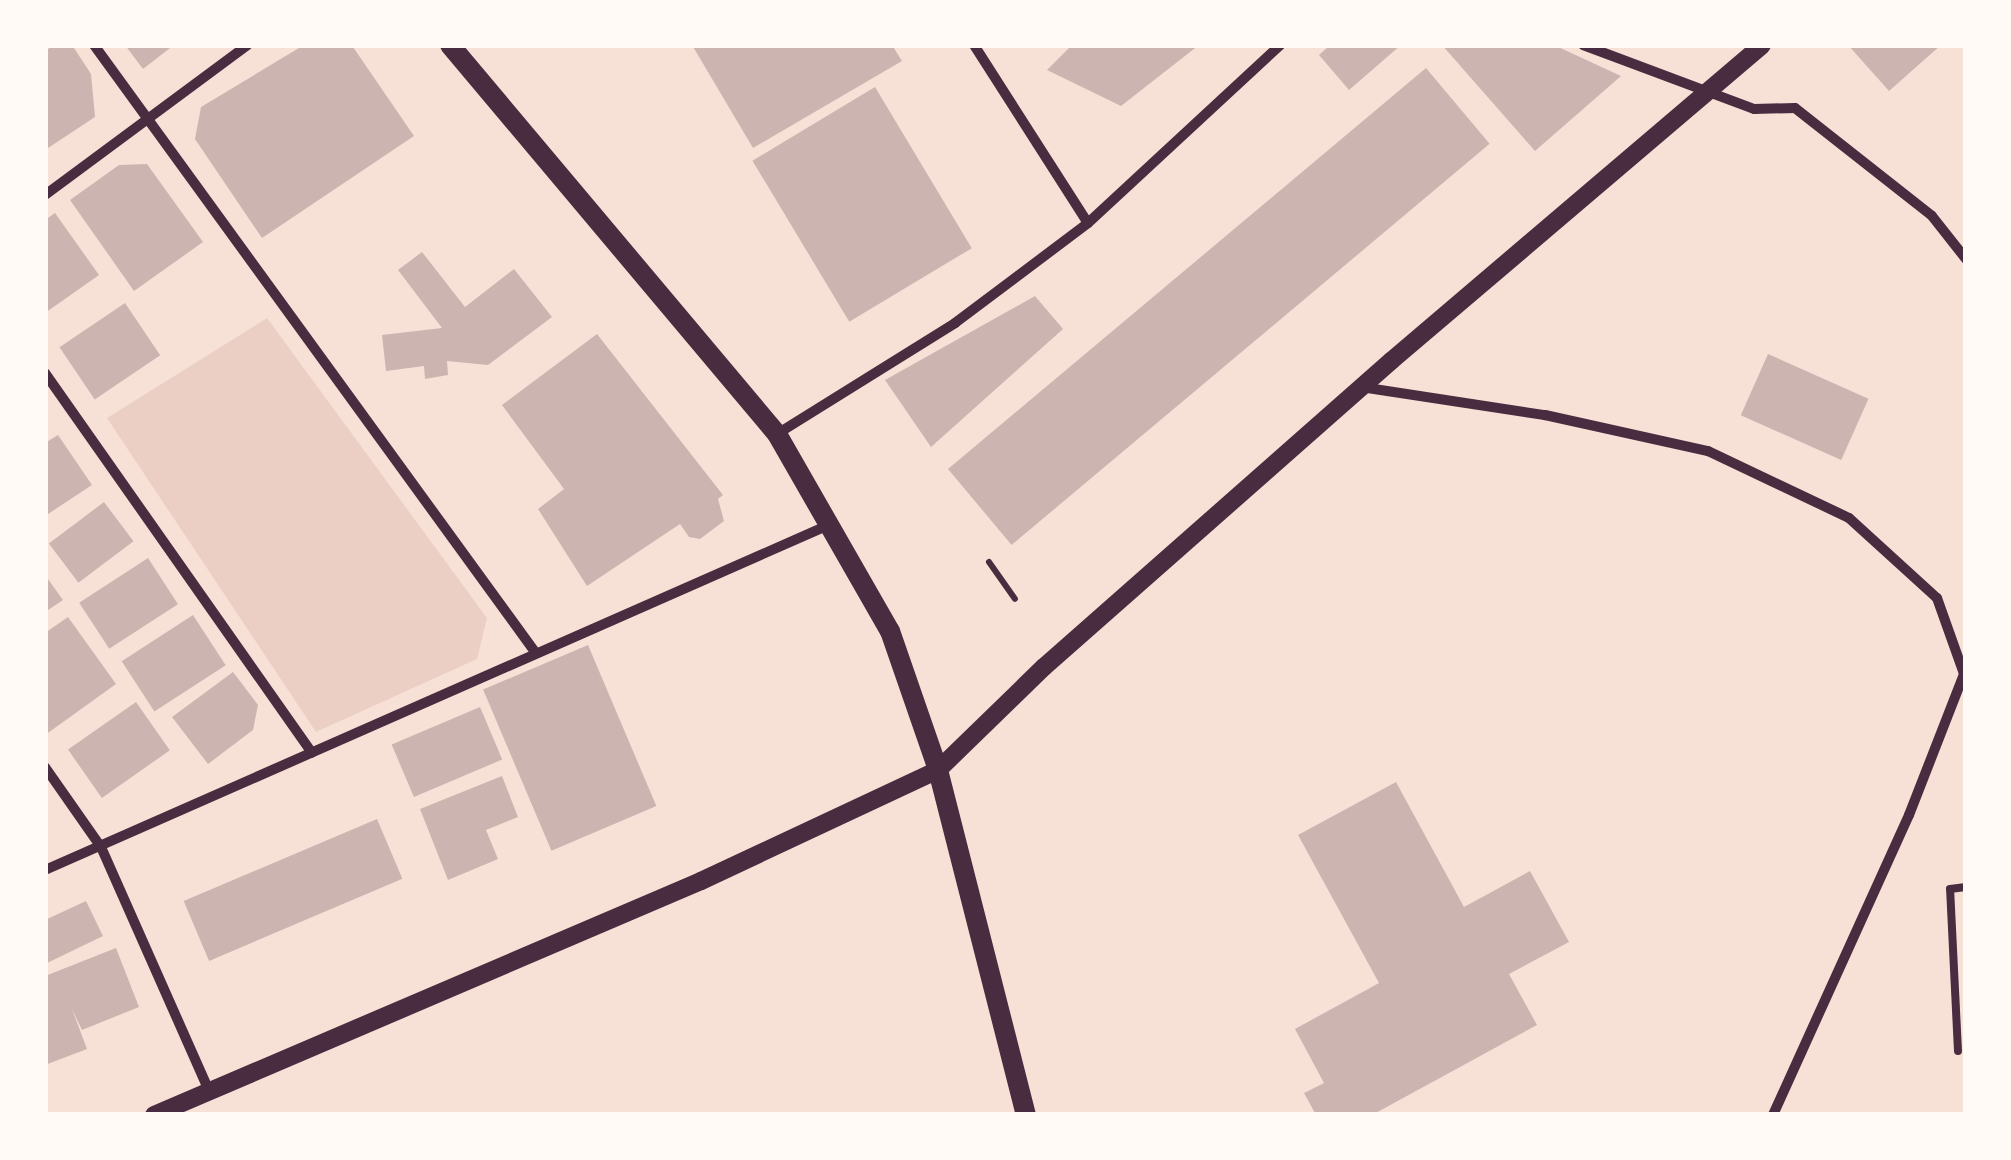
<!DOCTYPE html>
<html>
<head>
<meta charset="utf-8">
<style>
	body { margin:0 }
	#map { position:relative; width:2011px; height:1160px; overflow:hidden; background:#f7e1d7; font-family:"Titillium Web",sans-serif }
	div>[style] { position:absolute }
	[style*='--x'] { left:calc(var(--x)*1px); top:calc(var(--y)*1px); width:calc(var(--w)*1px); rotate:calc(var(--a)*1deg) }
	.green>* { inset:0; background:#ebcfc5 }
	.building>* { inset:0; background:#ccb4b1; transform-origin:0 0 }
	.path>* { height:6px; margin:-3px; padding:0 3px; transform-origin:3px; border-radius:3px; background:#4a2c40 }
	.service>* { height:8px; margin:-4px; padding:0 4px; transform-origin:4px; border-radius:4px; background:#4a2c40 }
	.minor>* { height:10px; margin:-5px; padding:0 5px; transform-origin:5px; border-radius:5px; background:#4a2c40 }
	.tertiary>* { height:18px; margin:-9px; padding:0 9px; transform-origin:9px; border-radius:9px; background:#4a2c40 }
	.secondary>* { height:20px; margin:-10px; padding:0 10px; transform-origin:10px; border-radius:10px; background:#4a2c40 }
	span { translate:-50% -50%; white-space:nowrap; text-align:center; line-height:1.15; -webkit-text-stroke:8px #fffaf5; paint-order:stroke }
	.frame { position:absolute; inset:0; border:48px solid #fffaf5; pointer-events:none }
</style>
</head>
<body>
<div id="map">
	<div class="green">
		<i style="clip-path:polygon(267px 318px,487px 618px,477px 659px,316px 732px,107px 418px)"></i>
	</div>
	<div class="building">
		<i style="clip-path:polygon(54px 45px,72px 45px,91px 74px,95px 117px,45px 150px,45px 51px)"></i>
		<i style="clip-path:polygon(125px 45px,174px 45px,143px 69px)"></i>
		<i style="clip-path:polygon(304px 45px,353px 47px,414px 136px,262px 238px,195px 139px,201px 107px)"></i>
		<i style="clip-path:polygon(692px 45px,892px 45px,902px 61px,753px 148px)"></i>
		<i style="clip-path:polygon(1072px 45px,1199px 45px,1121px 106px,1047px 70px)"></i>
		<i style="clip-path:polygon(1330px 45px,1401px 45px,1349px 90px,1319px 55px)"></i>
		<i style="clip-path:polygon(1442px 45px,1554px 45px,1621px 76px,1535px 151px)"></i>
		<i style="clip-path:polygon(1848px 45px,1941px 45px,1889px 91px)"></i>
		<i style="left:1426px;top:68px;width:99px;height:624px;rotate:50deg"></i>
		<i style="left:875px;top:87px;width:188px;height:143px;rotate:59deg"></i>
		<i style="clip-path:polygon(147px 164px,203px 242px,134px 291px,70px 200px,119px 165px)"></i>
		<i style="clip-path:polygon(55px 213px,99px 275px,45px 313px,45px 220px)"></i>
		<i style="clip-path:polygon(422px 252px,465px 307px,514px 269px,552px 317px,488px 365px,447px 361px,448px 375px,425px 379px,424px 366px,386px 371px,382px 335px,442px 328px,398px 270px)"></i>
		<i style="clip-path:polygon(1035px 296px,1063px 329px,931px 447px,885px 380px)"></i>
		<i style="left:125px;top:303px;width:63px;height:79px;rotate:56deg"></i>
		<i style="clip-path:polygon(597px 334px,723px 495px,718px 499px,724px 521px,700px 539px,689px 537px,680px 524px,587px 586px,538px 509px,564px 489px,502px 405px)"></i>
		<i style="left:1768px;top:354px;width:110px;height:67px;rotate:24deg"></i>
		<i style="clip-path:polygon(58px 435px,92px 485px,45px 516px,45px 443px)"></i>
		<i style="left:104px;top:502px;width:49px;height:69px;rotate:53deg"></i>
		<i style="left:148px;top:558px;width:55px;height:82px;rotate:57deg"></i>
		<i style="clip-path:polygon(45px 575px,63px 600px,45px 612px)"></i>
		<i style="left:193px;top:615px;width:60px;height:85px;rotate:57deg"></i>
		<i style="clip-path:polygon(68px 617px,116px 684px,45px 735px,45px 633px)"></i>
		<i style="left:588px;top:645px;width:175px;height:114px;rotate:67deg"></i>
		<i style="clip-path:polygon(233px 672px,258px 705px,253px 730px,208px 764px,172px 717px)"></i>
		<i style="left:136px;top:702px;width:59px;height:83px;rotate:55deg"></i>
		<i style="left:480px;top:707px;width:57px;height:96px;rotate:67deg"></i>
		<i style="clip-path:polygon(502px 776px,518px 817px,486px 830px,498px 859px,448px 880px,420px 809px)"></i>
		<i style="clip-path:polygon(1396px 782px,1464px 907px,1530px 871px,1569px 942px,1509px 974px,1537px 1025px,1372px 1115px,1316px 1115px,1304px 1093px,1324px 1083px,1295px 1029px,1379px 983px,1298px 835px)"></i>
		<i style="left:377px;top:819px;width:65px;height:210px;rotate:67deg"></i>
		<i style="clip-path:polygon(86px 901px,103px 936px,45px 964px,45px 920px)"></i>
		<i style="clip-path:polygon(116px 948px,139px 1007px,82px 1030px,72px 1009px,87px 1049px,45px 1065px,45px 976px)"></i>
	</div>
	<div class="path">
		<i style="--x:989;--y:562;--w:45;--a:54.9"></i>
	</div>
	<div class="service">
		<i style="--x:1958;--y:1051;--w:162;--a:-92.8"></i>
		<i style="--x:1950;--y:889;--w:16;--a:-7"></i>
	</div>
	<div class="minor">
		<i style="--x:94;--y:45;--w:750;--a:54"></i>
		<i style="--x:974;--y:45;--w:211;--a:57.4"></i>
		<i style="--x:1583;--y:45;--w:183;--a:20.5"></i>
		<i style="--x:1754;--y:109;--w:41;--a:-1.4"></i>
		<i style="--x:1795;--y:108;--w:174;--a:38.2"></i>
		<i style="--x:1932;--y:216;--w:55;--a:51.7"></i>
		<i style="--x:45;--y:195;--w:252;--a:-36.5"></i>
		<i style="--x:45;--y:373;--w:464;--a:54.9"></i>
		<i style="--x:1361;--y:387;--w:186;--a:8.7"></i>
		<i style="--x:1545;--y:415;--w:167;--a:12.5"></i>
		<i style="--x:1708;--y:451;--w:156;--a:25.4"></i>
		<i style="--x:1849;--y:518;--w:119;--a:42.3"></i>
		<i style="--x:1937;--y:598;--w:81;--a:70.4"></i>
		<i style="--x:1964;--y:674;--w:151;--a:111.3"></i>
		<i style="--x:1909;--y:815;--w:329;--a:114.4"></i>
		<i style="--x:777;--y:434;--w:210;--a:-31.9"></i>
		<i style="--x:955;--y:323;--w:166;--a:-36.9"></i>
		<i style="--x:1088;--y:223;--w:262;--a:-42.8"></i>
		<i style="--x:45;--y:767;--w:98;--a:55"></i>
		<i style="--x:101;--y:847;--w:267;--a:66.1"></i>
		<i style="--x:45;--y:870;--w:859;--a:-23.76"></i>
	</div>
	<div class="tertiary">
		<i style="--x:154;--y:1115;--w:595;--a:-23.16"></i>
		<i style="--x:701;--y:881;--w:262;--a:-25.1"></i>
		<i style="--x:938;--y:770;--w:148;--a:-44.2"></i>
		<i style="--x:1044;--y:667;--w:463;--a:-41.4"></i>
		<i style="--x:1391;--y:361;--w:487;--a:-40.4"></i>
	</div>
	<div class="secondary">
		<i style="--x:450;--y:45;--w:508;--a:49.95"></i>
		<i style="--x:777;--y:434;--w:227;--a:60.2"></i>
		<i style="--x:890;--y:631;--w:147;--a:70.9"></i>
		<i style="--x:938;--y:770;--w:356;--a:75.7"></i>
	</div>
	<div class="frame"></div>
</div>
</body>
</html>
